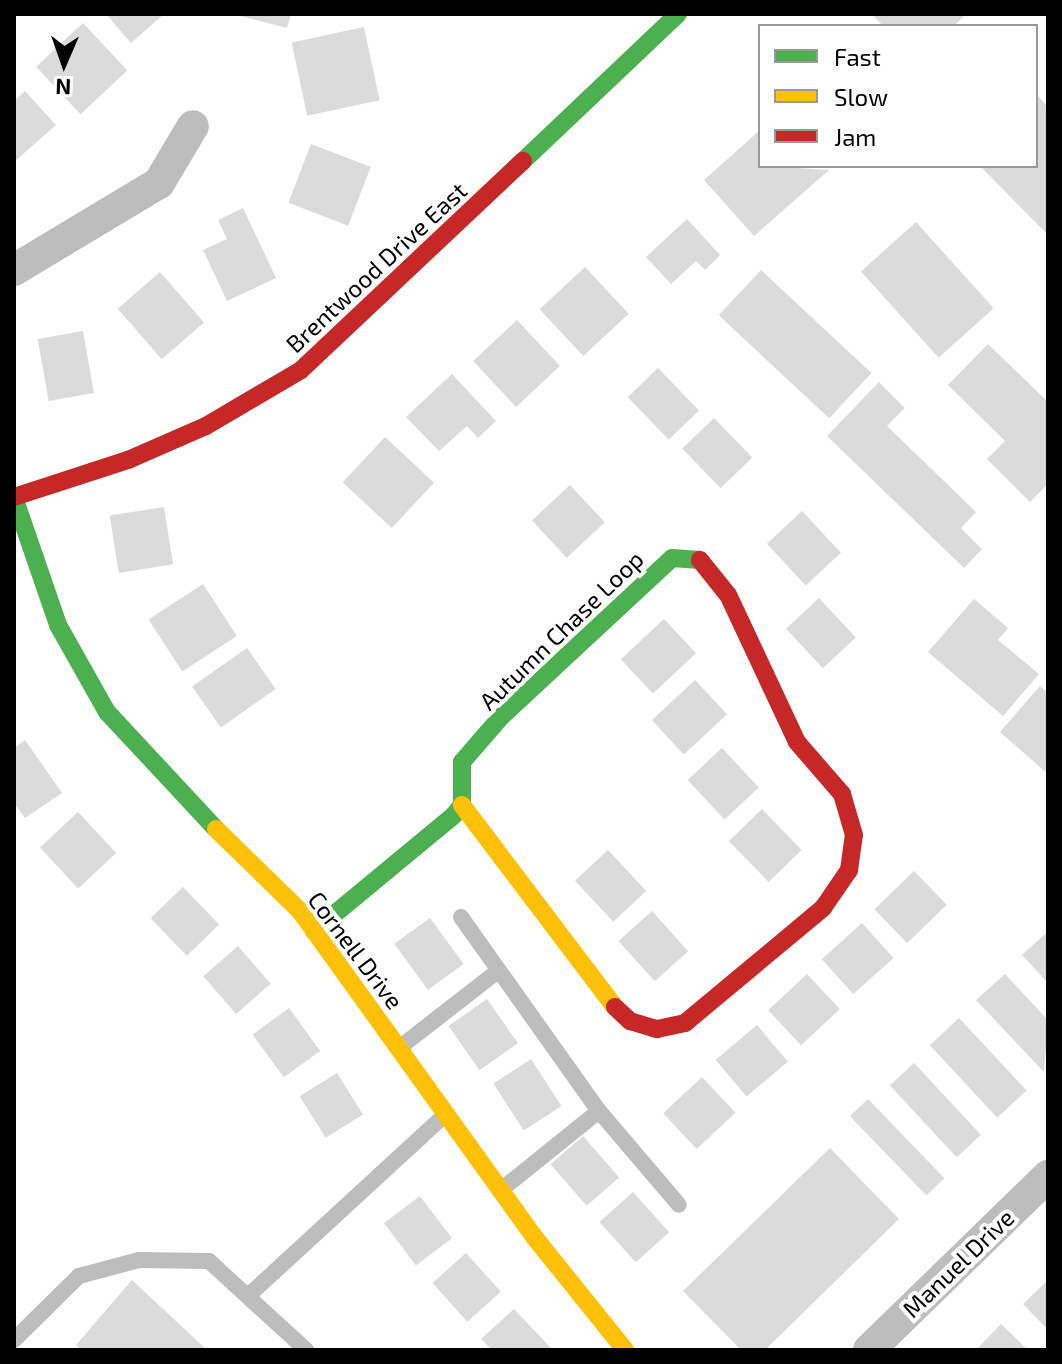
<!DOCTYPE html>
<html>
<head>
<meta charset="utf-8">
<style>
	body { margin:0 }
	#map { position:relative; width:1062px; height:1364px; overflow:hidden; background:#fff; font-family:"Exo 2",sans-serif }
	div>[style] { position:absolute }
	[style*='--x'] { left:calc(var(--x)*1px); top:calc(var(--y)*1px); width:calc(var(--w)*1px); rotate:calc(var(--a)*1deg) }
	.building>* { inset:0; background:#dbdbdb; transform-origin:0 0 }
	.lane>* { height:16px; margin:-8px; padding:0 8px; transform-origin:8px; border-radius:8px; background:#bdbdbd }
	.street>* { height:32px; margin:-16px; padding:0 16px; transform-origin:16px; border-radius:16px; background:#bdbdbd }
	.fast>* { height:18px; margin:-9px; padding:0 9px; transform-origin:9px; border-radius:9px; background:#4caf50 }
	.slow>* { height:18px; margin:-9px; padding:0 9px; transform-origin:9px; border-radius:9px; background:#ffc107 }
	.jam>* { height:18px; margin:-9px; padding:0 9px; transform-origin:9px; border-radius:9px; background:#c62828 }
	span { translate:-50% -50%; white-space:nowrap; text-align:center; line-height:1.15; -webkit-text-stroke:8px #fff; paint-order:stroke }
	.street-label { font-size:24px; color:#000 }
	.frame { position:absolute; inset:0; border:16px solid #000; pointer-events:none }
	.legend { position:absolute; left:758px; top:24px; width:280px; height:144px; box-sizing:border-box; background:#fff; border:2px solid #999; margin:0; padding:10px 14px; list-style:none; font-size:24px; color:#000 }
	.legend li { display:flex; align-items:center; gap:16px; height:40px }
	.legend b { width:40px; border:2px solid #999 }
	.north { position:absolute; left:24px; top:24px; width:80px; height:80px; -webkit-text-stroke:6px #fff; paint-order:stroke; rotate:182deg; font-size:22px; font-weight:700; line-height:32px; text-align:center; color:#000 }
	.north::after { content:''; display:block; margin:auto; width:28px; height:36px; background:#000; clip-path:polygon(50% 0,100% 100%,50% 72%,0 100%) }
</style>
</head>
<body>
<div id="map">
	<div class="building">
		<i style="clip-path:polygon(106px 14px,164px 14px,131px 43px)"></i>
		<i style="clip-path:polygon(233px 14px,291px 14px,287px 28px)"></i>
		<i style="clip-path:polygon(872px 14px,962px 14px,964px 16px,954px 26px,883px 26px)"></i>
		<i style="left:83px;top:23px;width:65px;height:64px;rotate:47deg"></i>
		<i style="left:364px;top:27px;width:75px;height:74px;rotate:78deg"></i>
		<i style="clip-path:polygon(25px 91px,56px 125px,14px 162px,14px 101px)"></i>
		<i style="clip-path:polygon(1038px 96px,1048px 107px,1048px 235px,980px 166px,1036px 166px)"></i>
		<i style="clip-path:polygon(760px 130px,760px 166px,829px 170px,754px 236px,704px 180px)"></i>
		<i style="left:311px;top:144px;width:64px;height:63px;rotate:21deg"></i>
		<i style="clip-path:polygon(243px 208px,276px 278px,227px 301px,203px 250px,227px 239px,218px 220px)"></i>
		<i style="clip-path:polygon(687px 219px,720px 255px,705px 270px,696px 261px,671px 284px,646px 257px)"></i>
		<i style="left:916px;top:222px;width:116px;height:74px;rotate:48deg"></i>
		<i style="left:585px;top:267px;width:64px;height:62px;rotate:47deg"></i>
		<i style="left:761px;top:270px;width:151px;height:62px;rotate:43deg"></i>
		<i style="left:160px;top:272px;width:67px;height:56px;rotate:49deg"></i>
		<i style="left:517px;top:320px;width:63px;height:60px;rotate:47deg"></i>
		<i style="left:83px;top:331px;width:63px;height:46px;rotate:80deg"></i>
		<i style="clip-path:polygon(988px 344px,1048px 402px,1048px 484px,1030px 502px,987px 459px,1005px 441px,948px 385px)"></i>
		<i style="left:658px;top:368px;width:59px;height:42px;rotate:46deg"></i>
		<i style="clip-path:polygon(452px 374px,496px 421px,478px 438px,467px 426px,439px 451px,406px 417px)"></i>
		<i style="clip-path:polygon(879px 382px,905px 408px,887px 426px,976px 512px,961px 528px,982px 549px,964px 568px,827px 436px)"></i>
		<i style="left:714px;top:418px;width:55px;height:44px;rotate:46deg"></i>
		<i style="left:385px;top:437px;width:67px;height:62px;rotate:43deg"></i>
		<i style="left:570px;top:485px;width:51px;height:52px;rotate:47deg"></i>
		<i style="left:164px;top:507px;width:58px;height:55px;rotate:81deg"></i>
		<i style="left:802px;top:511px;width:57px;height:48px;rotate:47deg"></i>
		<i style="left:203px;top:584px;width:62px;height:65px;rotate:57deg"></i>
		<i style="left:819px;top:598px;width:54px;height:45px;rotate:47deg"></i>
		<i style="clip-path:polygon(974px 599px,1008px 628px,998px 640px,1039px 674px,1003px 716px,928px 652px)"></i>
		<i style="left:664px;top:619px;width:47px;height:59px;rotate:47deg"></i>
		<i style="left:247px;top:648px;width:50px;height:67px;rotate:55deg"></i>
		<i style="left:695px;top:680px;width:47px;height:59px;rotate:47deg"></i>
		<i style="clip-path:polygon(1040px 686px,1048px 693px,1048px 774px,1000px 732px)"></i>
		<i style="clip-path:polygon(25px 740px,62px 793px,25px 818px,14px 803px,14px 748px)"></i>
		<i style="left:722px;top:748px;width:54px;height:47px;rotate:47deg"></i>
		<i style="left:762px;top:809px;width:57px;height:46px;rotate:46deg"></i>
		<i style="left:78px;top:812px;width:56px;height:52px;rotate:47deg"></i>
		<i style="left:608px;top:850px;width:56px;height:45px;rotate:47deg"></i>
		<i style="left:914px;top:871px;width:47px;height:55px;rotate:46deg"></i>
		<i style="left:183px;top:887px;width:52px;height:45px;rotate:46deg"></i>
		<i style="left:652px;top:911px;width:54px;height:45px;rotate:48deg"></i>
		<i style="left:430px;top:918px;width:57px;height:44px;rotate:54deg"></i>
		<i style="left:862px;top:923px;width:47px;height:54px;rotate:48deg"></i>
		<i style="clip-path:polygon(1045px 934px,1048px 938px,1048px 983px,1022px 955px)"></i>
		<i style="left:238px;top:946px;width:50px;height:46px;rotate:49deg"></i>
		<i style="left:807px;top:974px;width:48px;height:53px;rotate:47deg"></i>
		<i style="clip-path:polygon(1005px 974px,1048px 1020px,1044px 1072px,976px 1000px)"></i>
		<i style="left:487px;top:999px;width:54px;height:47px;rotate:55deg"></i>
		<i style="left:289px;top:1008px;width:53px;height:45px;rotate:54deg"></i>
		<i style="left:959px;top:1018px;width:99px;height:40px;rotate:47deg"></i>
		<i style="left:757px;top:1025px;width:48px;height:54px;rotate:50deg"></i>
		<i style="left:531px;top:1059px;width:56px;height:45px;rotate:57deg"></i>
		<i style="left:914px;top:1063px;width:98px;height:33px;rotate:47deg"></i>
		<i style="left:337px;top:1073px;width:49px;height:44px;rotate:58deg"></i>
		<i style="left:702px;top:1077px;width:49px;height:53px;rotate:47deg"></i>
		<i style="left:868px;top:1099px;width:110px;height:25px;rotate:46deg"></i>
		<i style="left:583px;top:1136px;width:55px;height:43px;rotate:49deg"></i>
		<i style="clip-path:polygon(830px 1148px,899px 1219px,765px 1350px,741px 1350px,683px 1291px)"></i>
		<i style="left:633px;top:1192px;width:54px;height:45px;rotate:48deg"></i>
		<i style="left:420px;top:1196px;width:53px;height:45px;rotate:53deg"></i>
		<i style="left:466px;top:1253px;width:52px;height:45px;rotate:48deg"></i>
		<i style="clip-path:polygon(132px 1280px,207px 1350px,81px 1350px,76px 1345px)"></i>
		<i style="clip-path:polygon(1048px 1280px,1048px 1330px,1023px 1304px)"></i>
		<i style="clip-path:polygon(514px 1309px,551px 1348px,549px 1350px,492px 1350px,481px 1339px)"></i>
		<i style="clip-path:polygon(1001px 1324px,1028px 1350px,976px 1350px)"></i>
	</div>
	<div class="lane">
		<i style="--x:461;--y:917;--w:238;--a:54.6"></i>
		<i style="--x:399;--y:1048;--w:125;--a:-37.9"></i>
		<i style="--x:502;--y:1189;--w:124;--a:-38.8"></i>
		<i style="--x:599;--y:1111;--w:123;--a:49.6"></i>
		<i style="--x:248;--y:1296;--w:266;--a:-42.6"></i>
		<i style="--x:14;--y:1340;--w:91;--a:-44.6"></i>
		<i style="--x:79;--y:1276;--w:62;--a:-14.9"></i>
		<i style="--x:139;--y:1260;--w:70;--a:0.8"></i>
		<i style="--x:209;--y:1261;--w:132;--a:42.5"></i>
	</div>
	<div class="street">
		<i style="--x:14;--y:270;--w:169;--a:-31"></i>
		<i style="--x:159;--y:183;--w:66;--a:-59.2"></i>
		<i style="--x:869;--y:1350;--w:250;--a:-44.2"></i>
	</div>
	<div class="fast">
		<i style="--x:523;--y:161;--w:214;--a:-43.5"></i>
		<i style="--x:14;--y:497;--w:135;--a:71"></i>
		<i style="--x:58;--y:625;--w:100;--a:60.6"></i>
		<i style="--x:107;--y:712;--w:160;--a:47"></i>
		<i style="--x:314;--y:931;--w:182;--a:-39.6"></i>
		<i style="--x:454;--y:815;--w:13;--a:-51"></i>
		<i style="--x:462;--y:805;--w:43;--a:-90"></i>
		<i style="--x:462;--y:762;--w:60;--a:-49.1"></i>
		<i style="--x:501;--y:717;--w:233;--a:-42.9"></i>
		<i style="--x:672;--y:558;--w:28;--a:4"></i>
	</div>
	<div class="slow">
		<i style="--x:462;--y:805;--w:253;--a:52.9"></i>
		<i style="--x:216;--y:829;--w:117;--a:44.3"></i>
		<i style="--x:300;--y:911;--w:403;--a:54.3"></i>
		<i style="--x:535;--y:1238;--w:144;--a:51.2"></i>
	</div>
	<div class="jam">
		<i style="--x:14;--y:497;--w:120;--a:-18"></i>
		<i style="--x:128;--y:460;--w:85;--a:-23.6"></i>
		<i style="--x:206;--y:426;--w:110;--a:-30.5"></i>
		<i style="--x:301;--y:370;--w:305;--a:-43.3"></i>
		<i style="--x:615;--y:1007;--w:21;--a:43"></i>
		<i style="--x:630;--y:1021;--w:28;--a:17"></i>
		<i style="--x:657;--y:1029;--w:29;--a:-12"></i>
		<i style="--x:685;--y:1023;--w:180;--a:-39.8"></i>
		<i style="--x:823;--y:908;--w:46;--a:-55.6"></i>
		<i style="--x:849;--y:870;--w:35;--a:-82"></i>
		<i style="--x:854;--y:835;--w:43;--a:-106.3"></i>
		<i style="--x:842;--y:794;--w:69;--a:-130.9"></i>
		<i style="--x:797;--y:742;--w:162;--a:-115.1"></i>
		<i style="--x:728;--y:595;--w:45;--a:-128.7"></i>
	</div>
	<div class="street-label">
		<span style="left:376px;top:267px;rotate:-43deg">Brentwood Drive East</span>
		<span style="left:561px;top:630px;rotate:-44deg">Autumn Chase Loop</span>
		<span style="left:356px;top:950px;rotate:53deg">Cornell Drive</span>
		<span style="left:958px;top:1263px;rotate:-44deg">Manuel Drive</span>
	</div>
	<div class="frame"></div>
	<ul class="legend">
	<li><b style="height:10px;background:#4caf50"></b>Fast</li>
	<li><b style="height:10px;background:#ffc107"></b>Slow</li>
	<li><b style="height:10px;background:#c62828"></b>Jam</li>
	</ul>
	<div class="north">N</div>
</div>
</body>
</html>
